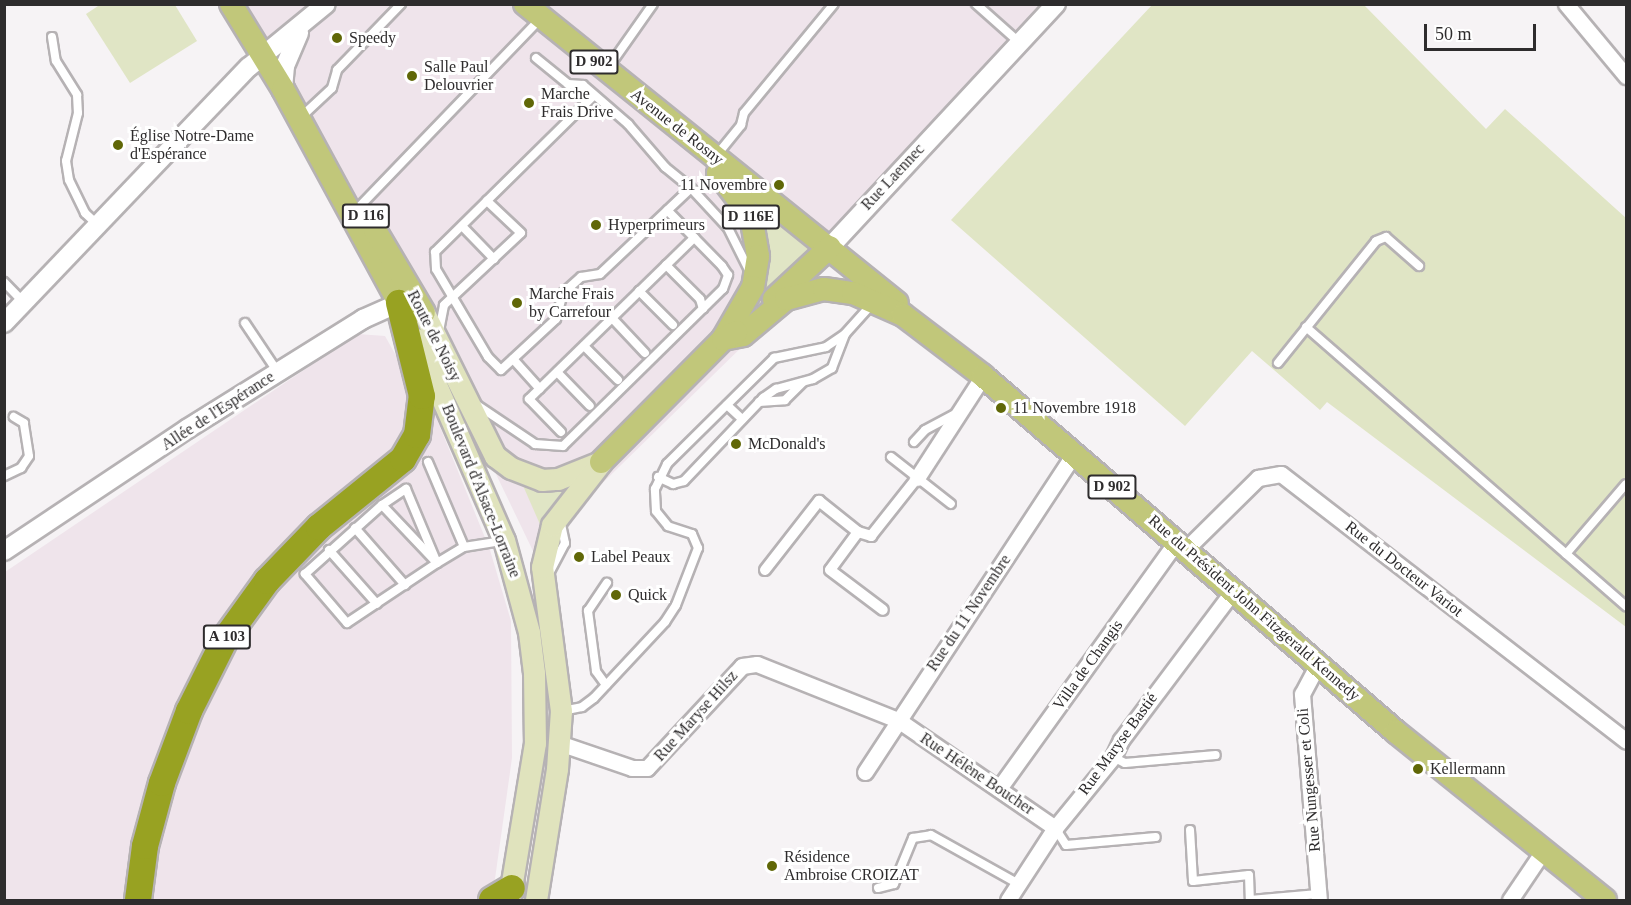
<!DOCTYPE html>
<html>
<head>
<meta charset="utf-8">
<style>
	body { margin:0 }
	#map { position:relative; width:1631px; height:905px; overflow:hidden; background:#f6f3f5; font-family:Georgia,serif }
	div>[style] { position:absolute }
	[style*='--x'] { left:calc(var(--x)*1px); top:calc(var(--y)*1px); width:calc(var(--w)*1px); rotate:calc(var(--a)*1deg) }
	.built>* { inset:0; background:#efe4eb }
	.green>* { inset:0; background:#e0e5c5 }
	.roads { filter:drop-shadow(2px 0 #b6b2b4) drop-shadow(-2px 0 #b6b2b4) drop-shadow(0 2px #b6b2b4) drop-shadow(0 -2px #b6b2b4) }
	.service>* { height:8px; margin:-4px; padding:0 4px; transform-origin:4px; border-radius:4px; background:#fff }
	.pedestrian>* { height:10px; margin:-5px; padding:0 5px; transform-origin:5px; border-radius:5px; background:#fff }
	.minor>* { height:15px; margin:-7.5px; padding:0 7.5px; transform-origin:7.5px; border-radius:7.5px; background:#fff }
	.tertiary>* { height:18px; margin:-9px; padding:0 9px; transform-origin:9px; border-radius:9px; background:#fff }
	.secondary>* { height:21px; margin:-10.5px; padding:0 10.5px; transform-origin:10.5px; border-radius:10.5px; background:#e0e3bd }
	.primary>* { height:22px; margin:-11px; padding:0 11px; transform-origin:11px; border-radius:11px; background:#c1c77a }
	.motorway>* { height:26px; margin:-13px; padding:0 13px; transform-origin:13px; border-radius:13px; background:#98a222 }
	.dots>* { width:16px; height:16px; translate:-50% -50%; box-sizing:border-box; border:3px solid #fff; border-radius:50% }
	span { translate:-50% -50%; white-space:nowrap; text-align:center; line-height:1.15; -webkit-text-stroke:6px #fff; paint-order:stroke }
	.shield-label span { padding:2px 4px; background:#fff; border:2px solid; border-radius:4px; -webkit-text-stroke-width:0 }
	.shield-label { font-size:15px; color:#2e2c2d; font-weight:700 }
	.poi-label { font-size:16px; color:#2e2c2d }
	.left { translate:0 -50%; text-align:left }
	.right { translate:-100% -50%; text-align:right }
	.street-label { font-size:16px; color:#2e2c2d }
	.frame { position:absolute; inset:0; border:6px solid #2e2c2d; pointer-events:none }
	.scale { position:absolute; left:1424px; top:24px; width:112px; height:27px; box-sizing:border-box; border:3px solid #2e2c2d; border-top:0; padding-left:8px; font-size:18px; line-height:21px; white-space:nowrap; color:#2e2c2d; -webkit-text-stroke:4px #fff; paint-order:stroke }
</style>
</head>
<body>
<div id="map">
	<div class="built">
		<i style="clip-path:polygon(231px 5px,1040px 5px,847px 228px,836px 255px,533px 551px,455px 389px)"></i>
		<i style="clip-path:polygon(357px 334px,385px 336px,403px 368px,414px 402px,436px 417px,490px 550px,511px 621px,512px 758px,492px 900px,5px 900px,5px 572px)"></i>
	</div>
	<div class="green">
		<i style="clip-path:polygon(101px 4px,175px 5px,197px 41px,130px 83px,86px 14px)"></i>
		<i style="clip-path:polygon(1152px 5px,1364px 5px,1486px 129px,1505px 109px,1626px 218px,1626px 627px,1327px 402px,1320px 410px,1252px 351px,1185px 426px,951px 220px)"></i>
		<i style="clip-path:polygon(757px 203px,819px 253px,760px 305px,769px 253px,765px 223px)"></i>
		<i style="clip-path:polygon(521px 481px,573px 485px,542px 529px)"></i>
	</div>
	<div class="roads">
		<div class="service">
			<i style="--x:976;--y:4;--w:57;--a:41.5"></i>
			<i style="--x:52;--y:37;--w:24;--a:81"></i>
			<i style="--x:56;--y:61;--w:40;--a:58"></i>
			<i style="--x:77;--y:95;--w:18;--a:87"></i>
			<i style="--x:78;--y:113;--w:49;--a:104"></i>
			<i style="--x:66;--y:161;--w:19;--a:81"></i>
			<i style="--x:69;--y:180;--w:37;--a:64"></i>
			<i style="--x:85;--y:213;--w:18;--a:43"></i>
			<i style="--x:536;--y:58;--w:41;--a:39.1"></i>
			<i style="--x:568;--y:84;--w:15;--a:4"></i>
			<i style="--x:583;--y:85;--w:60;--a:40.9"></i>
			<i style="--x:628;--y:124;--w:57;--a:49.3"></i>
			<i style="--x:665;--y:167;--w:33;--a:39"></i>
			<i style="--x:691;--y:188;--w:125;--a:136.6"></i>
			<i style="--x:600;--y:274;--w:19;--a:171"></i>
			<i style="--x:581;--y:277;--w:24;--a:138"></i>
			<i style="--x:563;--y:293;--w:27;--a:105"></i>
			<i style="--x:556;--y:319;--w:75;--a:137.2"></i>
			<i style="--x:501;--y:370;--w:18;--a:-135"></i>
			<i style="--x:488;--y:357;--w:102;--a:-120.6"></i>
			<i style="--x:436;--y:269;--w:17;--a:-93"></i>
			<i style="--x:435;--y:252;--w:221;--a:-44.6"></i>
			<i style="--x:608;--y:68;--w:78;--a:-54.9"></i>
			<i style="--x:301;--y:117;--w:42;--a:-43.1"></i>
			<i style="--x:332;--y:88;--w:19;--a:-74"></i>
			<i style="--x:337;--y:70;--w:92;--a:-45.9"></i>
			<i style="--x:716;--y:156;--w:40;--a:-51"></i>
			<i style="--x:741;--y:125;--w:12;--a:-76"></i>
			<i style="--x:744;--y:113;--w:141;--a:-50.5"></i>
			<i style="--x:691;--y:188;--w:54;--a:47.2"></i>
			<i style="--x:728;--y:228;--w:45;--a:63.4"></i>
			<i style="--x:360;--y:206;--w:260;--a:-46.1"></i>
			<i style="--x:462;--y:226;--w:46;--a:45.9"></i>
			<i style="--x:666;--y:265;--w:48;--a:45"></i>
			<i style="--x:700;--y:299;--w:10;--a:73"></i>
			<i style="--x:4;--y:282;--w:28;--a:46"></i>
			<i style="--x:639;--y:291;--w:48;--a:45"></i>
			<i style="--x:612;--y:318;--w:48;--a:46.7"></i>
			<i style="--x:245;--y:323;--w:58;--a:56.3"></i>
			<i style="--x:1306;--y:327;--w:425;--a:41.1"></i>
			<i style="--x:439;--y:331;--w:26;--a:-79"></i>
			<i style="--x:444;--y:305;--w:105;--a:-43.1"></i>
			<i style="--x:521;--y:233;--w:47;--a:-136.7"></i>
			<i style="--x:584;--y:346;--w:48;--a:45"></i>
			<i style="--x:513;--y:359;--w:40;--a:48"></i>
			<i style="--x:1278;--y:363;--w:156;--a:-51.2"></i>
			<i style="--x:1376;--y:241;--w:11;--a:-22"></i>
			<i style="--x:1386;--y:237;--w:44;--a:41.3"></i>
			<i style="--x:557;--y:372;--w:47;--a:45.9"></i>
			<i style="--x:759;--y:402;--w:26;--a:-4"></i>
			<i style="--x:785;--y:400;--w:25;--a:-45"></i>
			<i style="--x:477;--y:405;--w:70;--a:33.9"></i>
			<i style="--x:535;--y:444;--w:28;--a:4"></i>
			<i style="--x:563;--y:446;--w:224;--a:-44.5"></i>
			<i style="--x:723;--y:289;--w:15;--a:-70"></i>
			<i style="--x:728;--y:275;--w:11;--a:-124"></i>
			<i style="--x:722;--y:266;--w:78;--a:-134.5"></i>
			<i style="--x:727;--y:405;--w:21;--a:43"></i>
			<i style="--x:561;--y:432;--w:46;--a:-134.1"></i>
			<i style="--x:529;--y:399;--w:231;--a:-44.3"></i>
			<i style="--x:914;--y:442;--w:16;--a:-47"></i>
			<i style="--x:925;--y:430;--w:34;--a:-28"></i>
			<i style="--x:891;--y:457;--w:76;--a:38.1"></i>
			<i style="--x:428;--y:462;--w:92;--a:67"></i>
			<i style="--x:464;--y:547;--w:39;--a:-9"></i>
			<i style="--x:4;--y:476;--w:19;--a:-25"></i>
			<i style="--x:21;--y:468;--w:14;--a:-56"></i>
			<i style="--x:29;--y:456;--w:33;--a:-99"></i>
			<i style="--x:24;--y:423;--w:12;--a:-149"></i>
			<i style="--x:658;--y:477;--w:17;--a:25"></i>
			<i style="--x:673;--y:484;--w:11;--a:-15"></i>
			<i style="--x:684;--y:481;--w:115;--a:-46.4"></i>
			<i style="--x:763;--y:398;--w:16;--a:-35"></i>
			<i style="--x:776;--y:389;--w:38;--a:-15"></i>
			<i style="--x:813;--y:379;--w:22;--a:-30"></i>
			<i style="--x:832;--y:368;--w:34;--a:-69"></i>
			<i style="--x:406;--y:489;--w:80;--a:67.3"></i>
			<i style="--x:437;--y:563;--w:108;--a:146.3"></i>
			<i style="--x:347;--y:623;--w:65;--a:-130.6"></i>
			<i style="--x:305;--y:574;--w:103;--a:-41.9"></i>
			<i style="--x:382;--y:505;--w:29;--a:-34"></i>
			<i style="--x:382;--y:505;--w:80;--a:46.5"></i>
			<i style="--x:437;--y:563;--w:31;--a:-31"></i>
			<i style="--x:355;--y:528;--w:76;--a:48.7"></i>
			<i style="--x:329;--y:550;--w:72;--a:48.4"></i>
			<i style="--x:1566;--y:554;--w:92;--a:-49.4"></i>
			<i style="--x:548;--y:575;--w:36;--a:-62"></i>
			<i style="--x:565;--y:543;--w:24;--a:-102"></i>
			<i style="--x:606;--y:685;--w:17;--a:-126"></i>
			<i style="--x:596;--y:671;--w:61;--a:-97.6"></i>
			<i style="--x:588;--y:611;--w:34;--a:-56"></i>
			<i style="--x:562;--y:711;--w:20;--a:-11"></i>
			<i style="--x:582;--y:707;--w:15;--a:-37"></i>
			<i style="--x:594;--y:698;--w:104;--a:-46.9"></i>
			<i style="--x:665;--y:622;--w:20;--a:-57"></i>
			<i style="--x:676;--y:605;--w:61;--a:-68.9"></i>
			<i style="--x:698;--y:548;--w:15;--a:-113"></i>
			<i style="--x:692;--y:534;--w:25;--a:-162"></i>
			<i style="--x:668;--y:526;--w:19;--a:-129"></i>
			<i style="--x:656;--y:511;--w:22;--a:-93"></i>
			<i style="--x:655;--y:489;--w:28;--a:-64"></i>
			<i style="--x:667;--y:464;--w:151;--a:-44.7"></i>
			<i style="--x:774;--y:358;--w:53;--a:-11.9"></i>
			<i style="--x:826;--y:347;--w:23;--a:-34"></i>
			<i style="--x:845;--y:334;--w:39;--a:-48"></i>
			<i style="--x:1113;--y:757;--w:13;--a:27"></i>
			<i style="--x:1125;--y:763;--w:91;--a:-5"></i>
			<i style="--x:1055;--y:828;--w:20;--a:57"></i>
			<i style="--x:1066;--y:845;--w:90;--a:-5.1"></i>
			<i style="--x:1190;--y:830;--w:51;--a:86.6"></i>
			<i style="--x:1193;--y:881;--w:56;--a:-6.1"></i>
			<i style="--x:1249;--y:875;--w:25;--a:88"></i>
			<i style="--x:1250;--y:900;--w:68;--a:-5"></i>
			<i style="--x:878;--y:888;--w:16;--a:-14"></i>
			<i style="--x:894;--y:884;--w:50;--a:-67.6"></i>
			<i style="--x:913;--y:838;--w:18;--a:-9"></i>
			<i style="--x:931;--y:835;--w:98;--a:29.2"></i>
		</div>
		<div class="pedestrian">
			<i style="--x:858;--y:532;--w:47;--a:126.4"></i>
			<i style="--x:830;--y:570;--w:66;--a:37"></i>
			<i style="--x:765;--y:570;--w:88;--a:-52"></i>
			<i style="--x:819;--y:501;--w:50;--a:38.5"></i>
			<i style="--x:858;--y:532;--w:14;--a:17"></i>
			<i style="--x:871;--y:536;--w:74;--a:-51.6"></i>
		</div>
		<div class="minor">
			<i style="--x:1566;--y:4;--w:94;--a:50.2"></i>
			<i style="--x:917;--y:478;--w:121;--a:-57.1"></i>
			<i style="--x:1185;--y:550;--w:103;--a:-44.6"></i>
			<i style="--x:1258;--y:478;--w:23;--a:-10"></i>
			<i style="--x:1281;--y:474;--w:436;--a:37.7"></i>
			<i style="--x:1318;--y:664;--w:34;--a:118"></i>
			<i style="--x:1302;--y:694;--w:207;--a:85.3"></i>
			<i style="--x:559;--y:743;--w:77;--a:18.9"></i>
			<i style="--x:632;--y:768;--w:15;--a:0"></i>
			<i style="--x:647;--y:768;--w:139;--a:-47"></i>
			<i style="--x:742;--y:666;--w:15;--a:-8"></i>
			<i style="--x:757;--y:664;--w:152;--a:21.7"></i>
			<i style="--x:898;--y:720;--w:191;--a:34.5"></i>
			<i style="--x:865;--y:772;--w:381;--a:-56.7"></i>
			<i style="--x:1000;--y:787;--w:302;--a:-54.3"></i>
			<i style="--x:1008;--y:900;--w:86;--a:-56.9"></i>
			<i style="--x:1055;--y:828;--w:92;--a:-50.8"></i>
			<i style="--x:1113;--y:757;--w:19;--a:-65"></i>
			<i style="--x:1121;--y:740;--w:186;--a:-53.1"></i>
			<i style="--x:1510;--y:900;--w:59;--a:-56"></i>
		</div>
		<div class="tertiary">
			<i style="--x:283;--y:89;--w:23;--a:-85"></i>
			<i style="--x:285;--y:66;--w:36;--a:-67"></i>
			<i style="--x:830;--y:247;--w:332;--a:-47.1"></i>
			<i style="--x:4;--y:323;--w:354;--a:-46.3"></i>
			<i style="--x:249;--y:67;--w:99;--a:-39.3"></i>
			<i style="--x:4;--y:551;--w:220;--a:-33.7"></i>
			<i style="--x:187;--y:429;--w:208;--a:-32"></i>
			<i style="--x:363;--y:319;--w:39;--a:-24"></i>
			<i style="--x:399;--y:303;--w:11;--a:5"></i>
		</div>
		<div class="secondary">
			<i style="--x:424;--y:313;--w:160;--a:63.6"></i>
			<i style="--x:495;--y:456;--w:20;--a:37"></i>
			<i style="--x:511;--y:468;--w:33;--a:21"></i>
			<i style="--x:542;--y:480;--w:16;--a:-4"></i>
			<i style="--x:558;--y:479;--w:43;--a:-21.8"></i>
			<i style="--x:416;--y:339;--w:219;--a:66.4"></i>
			<i style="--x:504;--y:540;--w:95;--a:74.8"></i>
			<i style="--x:529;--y:632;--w:41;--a:83"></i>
			<i style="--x:534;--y:673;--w:70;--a:89.2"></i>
			<i style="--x:535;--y:743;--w:159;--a:99.4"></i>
			<i style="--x:536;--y:900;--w:133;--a:-80.9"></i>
			<i style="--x:557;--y:769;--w:58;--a:-86.1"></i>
			<i style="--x:561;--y:711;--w:145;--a:-97.5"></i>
			<i style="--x:542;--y:567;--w:43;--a:-76.6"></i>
			<i style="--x:552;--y:525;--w:80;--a:-52.1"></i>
		</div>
		<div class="primary">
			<i style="--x:231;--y:4;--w:100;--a:58.5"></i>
			<i style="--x:283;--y:89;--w:243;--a:61.5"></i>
			<i style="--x:525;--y:4;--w:477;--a:38.8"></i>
			<i style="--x:718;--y:173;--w:54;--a:52.5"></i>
			<i style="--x:751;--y:216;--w:41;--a:80.1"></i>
			<i style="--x:758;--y:256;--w:31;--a:99"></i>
			<i style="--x:753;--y:287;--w:60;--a:120"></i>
			<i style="--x:375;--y:230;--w:96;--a:59.4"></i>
			<i style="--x:774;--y:299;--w:76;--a:-42.9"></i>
			<i style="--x:723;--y:339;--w:20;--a:-11"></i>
			<i style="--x:743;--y:335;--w:56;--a:-39.9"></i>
			<i style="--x:786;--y:299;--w:39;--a:-15"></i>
			<i style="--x:824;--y:289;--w:29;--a:8"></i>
			<i style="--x:853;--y:293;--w:55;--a:23.7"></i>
			<i style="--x:903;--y:315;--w:101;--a:37.3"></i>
			<i style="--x:983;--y:376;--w:545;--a:40.76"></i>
			<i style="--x:1396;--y:732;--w:268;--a:38.8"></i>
			<i style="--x:601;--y:462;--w:173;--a:-45.2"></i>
			<i style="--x:723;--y:339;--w:15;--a:-28"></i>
		</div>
		<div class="motorway">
			<i style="--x:138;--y:900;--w:54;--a:-82.6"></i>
			<i style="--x:145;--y:846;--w:65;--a:-74.9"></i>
			<i style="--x:162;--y:783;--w:77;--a:-69.4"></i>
			<i style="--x:189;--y:711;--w:80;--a:-63.4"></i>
			<i style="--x:225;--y:639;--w:72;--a:-54.1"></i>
			<i style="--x:267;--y:581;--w:75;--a:-46.1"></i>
			<i style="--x:319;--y:527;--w:108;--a:-39"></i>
			<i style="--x:403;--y:459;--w:28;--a:-60"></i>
			<i style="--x:417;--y:435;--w:39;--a:-83"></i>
			<i style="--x:422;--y:396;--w:96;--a:-103.9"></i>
			<i style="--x:492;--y:900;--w:23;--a:-31"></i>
		</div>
	</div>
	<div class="dots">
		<i style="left:337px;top:38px;background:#606707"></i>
		<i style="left:412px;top:76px;background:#606707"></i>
		<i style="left:529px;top:103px;background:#606707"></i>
		<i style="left:118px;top:145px;background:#606707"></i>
		<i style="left:779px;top:185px;background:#606707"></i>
		<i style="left:596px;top:225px;background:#606707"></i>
		<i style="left:517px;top:303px;background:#606707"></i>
		<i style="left:1001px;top:408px;background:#606707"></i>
		<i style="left:736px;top:444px;background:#606707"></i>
		<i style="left:579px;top:557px;background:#606707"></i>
		<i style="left:616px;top:595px;background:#606707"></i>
		<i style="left:1418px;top:769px;background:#606707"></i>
		<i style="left:772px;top:866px;background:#606707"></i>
	</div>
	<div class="shield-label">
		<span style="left:594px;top:62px">D 902</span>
		<span style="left:366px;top:216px">D 116</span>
		<span style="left:751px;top:217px">D 116E</span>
		<span style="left:1112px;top:487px">D 902</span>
		<span style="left:227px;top:637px">A 103</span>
	</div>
	<div class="poi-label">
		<span class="left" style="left:349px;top:38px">Speedy</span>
		<span class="left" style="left:424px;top:76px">Salle Paul<br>Delouvrier</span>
		<span class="left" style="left:541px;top:103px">Marche<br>Frais Drive</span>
		<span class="left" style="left:130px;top:145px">Église Notre-Dame<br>d'Espérance</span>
		<span class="right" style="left:767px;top:185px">11 Novembre</span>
		<span class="left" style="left:608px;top:225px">Hyperprimeurs</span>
		<span class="left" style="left:529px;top:303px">Marche Frais<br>by Carrefour</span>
		<span class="left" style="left:1013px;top:408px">11 Novembre 1918</span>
		<span class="left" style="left:748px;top:444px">McDonald's</span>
		<span class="left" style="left:591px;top:557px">Label Peaux</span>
		<span class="left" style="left:628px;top:595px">Quick</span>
		<span class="left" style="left:1430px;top:769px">Kellermann</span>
		<span class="left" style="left:784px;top:866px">Résidence<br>Ambroise CROIZAT</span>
	</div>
	<div class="street-label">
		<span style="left:677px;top:127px;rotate:38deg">Avenue de Rosny</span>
		<span style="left:893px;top:177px;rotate:-47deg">Rue Laennec</span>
		<span style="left:434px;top:336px;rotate:63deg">Route de Noisy</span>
		<span style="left:218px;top:411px;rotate:-33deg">Allée de l'Espérance</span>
		<span style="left:481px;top:491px;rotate:68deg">Boulevard d'Alsace-Lorraine</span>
		<span style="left:1404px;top:569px;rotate:38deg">Rue du Docteur Variot</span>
		<span style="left:1254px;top:608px;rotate:41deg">Rue du Président John Fitzgerald Kennedy</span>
		<span style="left:969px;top:613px;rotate:-56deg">Rue du 11 Novembre</span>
		<span style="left:1088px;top:665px;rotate:-54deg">Villa de Changis</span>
		<span style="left:696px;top:716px;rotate:-48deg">Rue Maryse Hilsz</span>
		<span style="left:1118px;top:744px;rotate:-54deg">Rue Maryse Bastié</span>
		<span style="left:977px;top:774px;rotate:34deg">Rue Hélène Boucher</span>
		<span style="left:1309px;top:780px;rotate:-95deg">Rue Nungesser et Coli</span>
	</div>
	<div class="frame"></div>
	<div class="scale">50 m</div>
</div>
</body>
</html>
